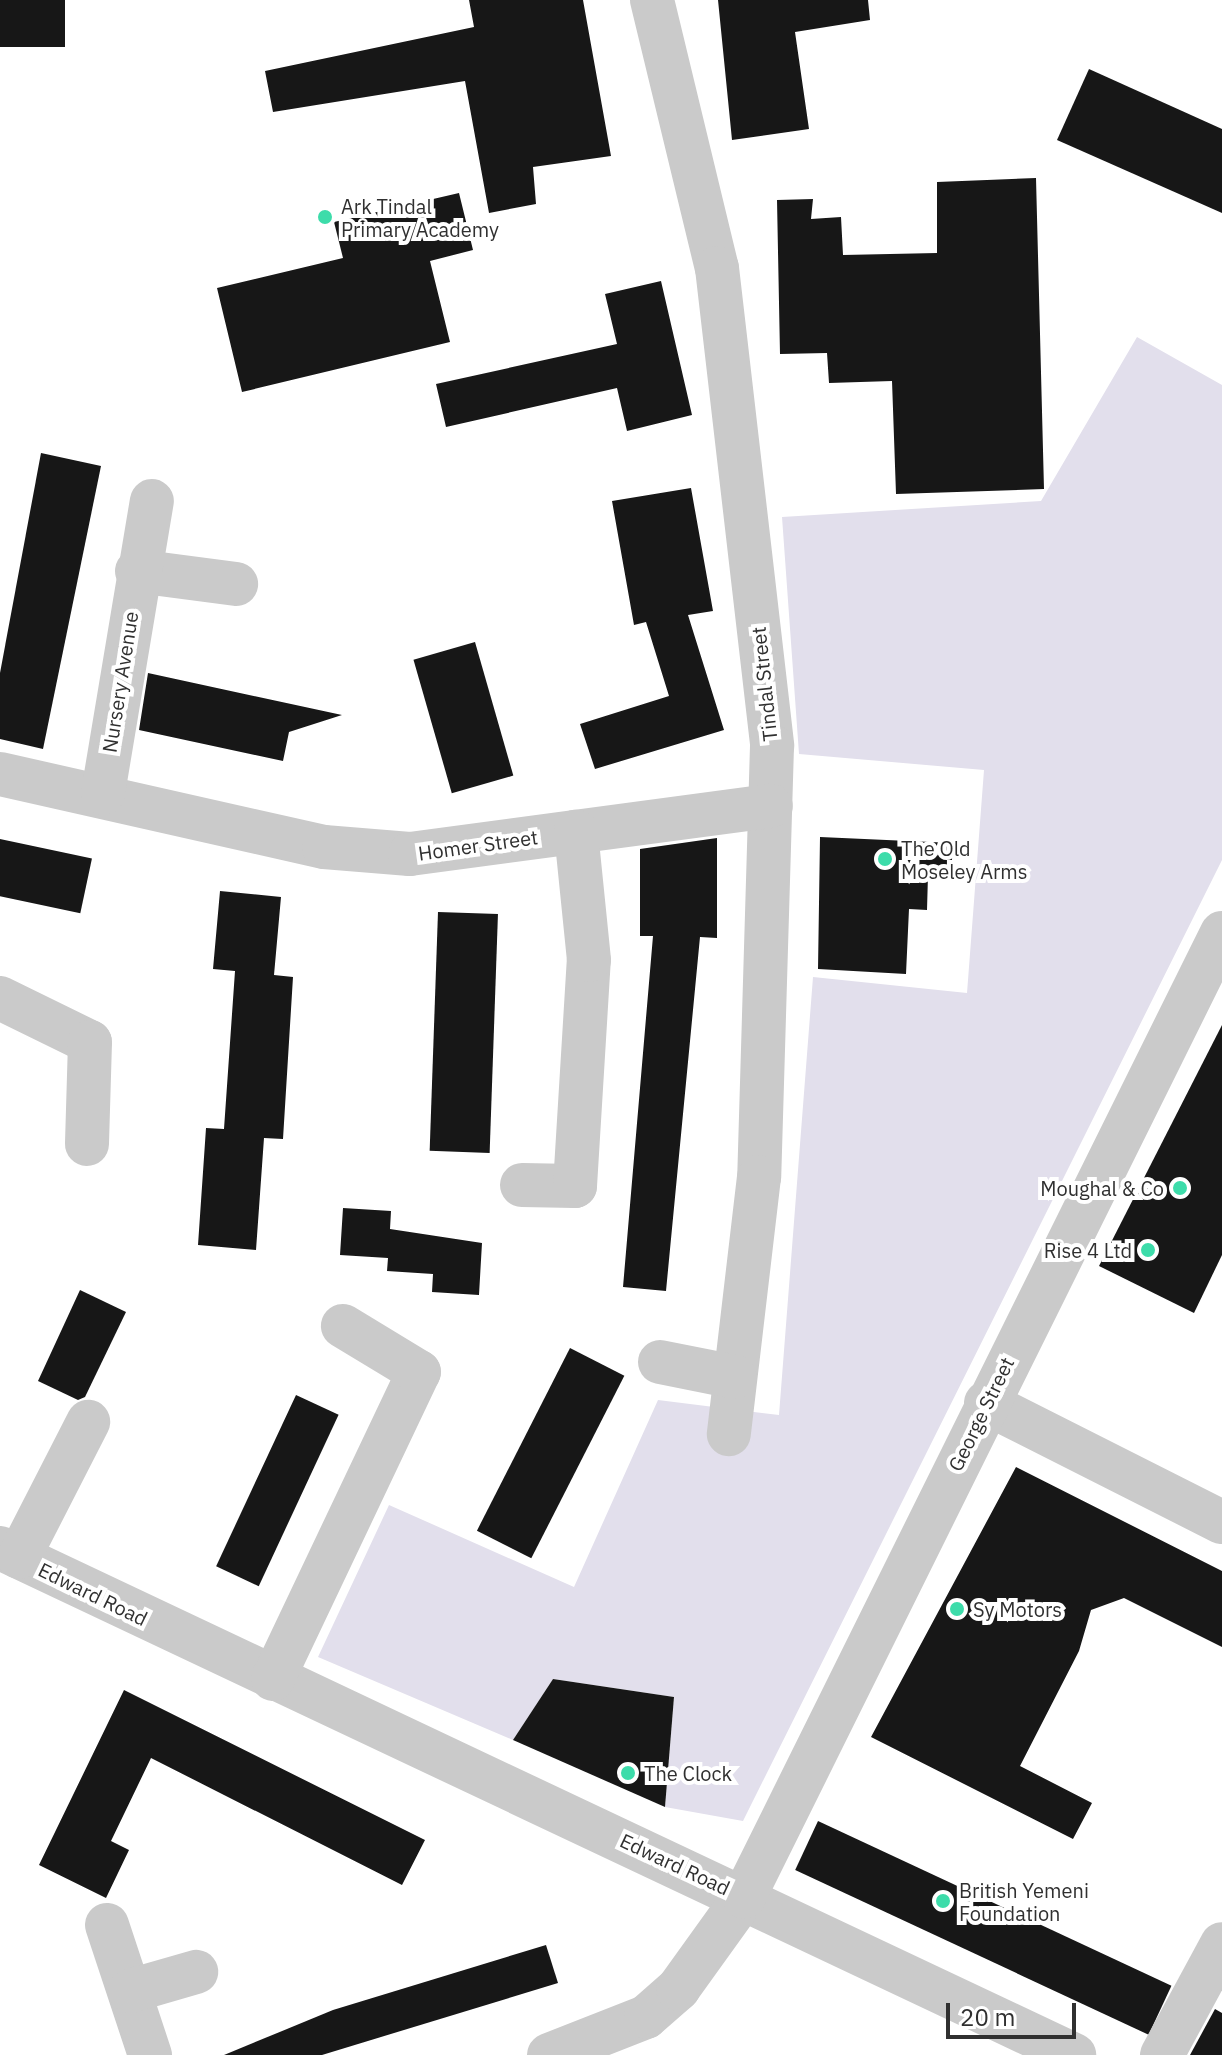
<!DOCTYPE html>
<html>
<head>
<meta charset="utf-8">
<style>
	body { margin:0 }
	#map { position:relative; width:1222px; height:2055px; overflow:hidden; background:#fff; font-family:"IBM Plex Sans",sans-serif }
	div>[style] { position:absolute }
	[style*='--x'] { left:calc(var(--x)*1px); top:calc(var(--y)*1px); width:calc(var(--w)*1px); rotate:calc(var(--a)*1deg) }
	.green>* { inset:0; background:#e2dfec }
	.building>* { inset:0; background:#171717; transform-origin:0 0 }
	.minor>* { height:44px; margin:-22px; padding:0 22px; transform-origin:22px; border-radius:22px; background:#cacaca }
	.dots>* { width:22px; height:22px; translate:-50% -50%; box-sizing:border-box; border:4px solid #fff; border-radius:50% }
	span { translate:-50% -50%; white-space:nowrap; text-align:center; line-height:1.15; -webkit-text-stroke:8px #fff; paint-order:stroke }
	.poi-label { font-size:20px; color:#303030 }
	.left { translate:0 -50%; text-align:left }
	.right { translate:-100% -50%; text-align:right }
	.street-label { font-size:20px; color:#303030 }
	.scale { position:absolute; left:946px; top:2003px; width:130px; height:36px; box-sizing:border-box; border:4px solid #303030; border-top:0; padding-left:10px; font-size:24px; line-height:28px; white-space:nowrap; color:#303030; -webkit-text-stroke:6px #fff; paint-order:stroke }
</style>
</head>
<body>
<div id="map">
	<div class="green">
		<i style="clip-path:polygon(1137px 337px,1222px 385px,1222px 860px,743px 1821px,665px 1807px,674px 1697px,553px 1679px,513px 1740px,318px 1657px,389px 1505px,574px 1587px,658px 1400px,779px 1415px,813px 977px,967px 993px,984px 770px,799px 754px,782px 517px,1041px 501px)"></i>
	</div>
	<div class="building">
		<i style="left:0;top:0;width:65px;height:47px"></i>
		<i style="clip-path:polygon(469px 0,583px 0,611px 156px,533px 167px,536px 204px,489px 213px,465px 81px,273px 112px,265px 71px,474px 27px)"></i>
		<i style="clip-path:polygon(718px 0,868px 0,870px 20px,795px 32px,809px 129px,732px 140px)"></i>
		<i style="clip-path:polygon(1089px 69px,1222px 129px,1222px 213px,1057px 140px)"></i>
		<i style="clip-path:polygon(1036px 178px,1044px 489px,896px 494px,892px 381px,829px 383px,827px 353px,780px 354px,777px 200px,813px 199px,811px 219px,841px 217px,843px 255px,937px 253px,937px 182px)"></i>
		<i style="clip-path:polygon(459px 193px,473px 250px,430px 261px,450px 342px,242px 392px,217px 288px,343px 258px,334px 222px)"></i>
		<i style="clip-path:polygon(661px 281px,692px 415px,627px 431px,617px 388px,446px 427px,436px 384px,617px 344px,605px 294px)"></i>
		<i style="clip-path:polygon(41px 453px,101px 466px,43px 749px,0 739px,0 673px)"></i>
		<i style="clip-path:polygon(691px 488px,713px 611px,688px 615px,724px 730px,595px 769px,580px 724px,669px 696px,646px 622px,634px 625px,612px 501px)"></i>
		<i style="left:475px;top:642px;width:139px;height:64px;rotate:74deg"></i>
		<i style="clip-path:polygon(148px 673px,342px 715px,289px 732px,283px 761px,139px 730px)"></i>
		<i style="clip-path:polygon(820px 837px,953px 843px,951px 876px,928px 875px,927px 910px,909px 909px,906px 974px,818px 969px)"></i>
		<i style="clip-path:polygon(717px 838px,717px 938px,700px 937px,666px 1291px,623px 1287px,653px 936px,640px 936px,640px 849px)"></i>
		<i style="left:0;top:839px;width:94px;height:56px;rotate:12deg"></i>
		<i style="clip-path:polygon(220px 891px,281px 897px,274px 975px,293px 977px,283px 1139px,264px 1138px,256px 1250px,198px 1245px,206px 1128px,224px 1129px,235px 971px,213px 969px)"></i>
		<i style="left:438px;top:912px;width:60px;height:239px;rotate:2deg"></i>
		<i style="clip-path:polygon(1222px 1025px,1222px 1255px,1194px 1313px,1099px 1266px)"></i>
		<i style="clip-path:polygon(343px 1208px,391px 1211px,390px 1229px,482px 1243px,479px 1295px,432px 1292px,433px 1274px,387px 1271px,388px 1258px,340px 1255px)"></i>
		<i style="clip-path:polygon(80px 1290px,126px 1312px,85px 1397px,78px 1400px,38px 1381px)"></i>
		<i style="left:570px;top:1348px;width:61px;height:205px;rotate:27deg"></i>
		<i style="left:296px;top:1395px;width:47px;height:189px;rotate:25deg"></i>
		<i style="clip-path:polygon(1016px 1467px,1222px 1571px,1222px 1647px,1124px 1598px,1091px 1610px,1079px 1651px,1020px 1766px,1092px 1803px,1073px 1839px,871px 1737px)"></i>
		<i style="clip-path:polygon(553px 1679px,674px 1697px,665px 1807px,513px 1740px)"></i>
		<i style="clip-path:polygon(124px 1690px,425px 1840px,402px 1885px,151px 1758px,111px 1841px,129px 1850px,106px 1898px,39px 1865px)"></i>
		<i style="left:818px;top:1821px;width:390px;height:54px;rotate:25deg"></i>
		<i style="clip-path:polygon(546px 1945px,558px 1983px,322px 2055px,224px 2055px,333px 2010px)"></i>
		<i style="clip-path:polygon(1215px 2009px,1222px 2013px,1222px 2055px,1190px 2055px)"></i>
	</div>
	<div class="minor">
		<i style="--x:652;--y:0;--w:276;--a:76.4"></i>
		<i style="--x:717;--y:268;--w:481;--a:83.4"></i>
		<i style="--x:772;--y:746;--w:431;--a:91.7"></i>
		<i style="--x:759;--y:1177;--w:259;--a:96.7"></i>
		<i style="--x:137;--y:571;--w:100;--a:7.5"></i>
		<i style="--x:0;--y:774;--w:332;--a:12.7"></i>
		<i style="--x:324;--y:847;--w:86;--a:4.7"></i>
		<i style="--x:410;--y:854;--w:364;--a:-7.6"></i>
		<i style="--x:103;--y:793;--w:296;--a:-80.5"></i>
		<i style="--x:0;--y:998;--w:100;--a:26.1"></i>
		<i style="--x:90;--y:1042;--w:102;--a:91.7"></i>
		<i style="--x:522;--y:1185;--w:53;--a:1.1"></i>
		<i style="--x:575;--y:1186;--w:226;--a:-86.5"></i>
		<i style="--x:589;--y:960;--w:129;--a:-95.8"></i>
		<i style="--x:660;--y:1362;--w:76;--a:11.3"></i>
		<i style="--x:986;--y:1403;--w:264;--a:26.8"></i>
		<i style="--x:0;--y:1548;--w:1188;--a:25.27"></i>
		<i style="--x:19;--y:1557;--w:152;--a:-62.9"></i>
		<i style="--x:273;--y:1679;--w:340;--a:-64.6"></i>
		<i style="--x:419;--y:1372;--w:89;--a:-148.8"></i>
		<i style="--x:107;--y:1925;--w:137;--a:71.7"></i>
		<i style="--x:130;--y:1991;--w:69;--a:-16.1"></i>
		<i style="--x:549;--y:2055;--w:104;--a:-21.4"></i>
		<i style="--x:646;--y:2017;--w:43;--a:-41.2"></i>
		<i style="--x:678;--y:1989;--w:113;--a:-54.3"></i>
		<i style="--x:744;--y:1897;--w:1076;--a:-63.63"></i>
		<i style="--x:1162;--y:2055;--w:126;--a:-61.6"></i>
	</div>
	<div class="dots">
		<i style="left:325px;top:217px;background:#3ddcaa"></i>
		<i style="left:885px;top:859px;background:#3ddcaa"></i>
		<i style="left:1180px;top:1188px;background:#3ddcaa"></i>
		<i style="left:1148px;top:1250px;background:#3ddcaa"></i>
		<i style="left:957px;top:1609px;background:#3ddcaa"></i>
		<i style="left:628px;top:1773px;background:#3ddcaa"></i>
		<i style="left:943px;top:1901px;background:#3ddcaa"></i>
	</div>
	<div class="poi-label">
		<span class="left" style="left:341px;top:218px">Ark Tindal<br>Primary Academy</span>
		<span class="left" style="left:901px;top:860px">The Old<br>Moseley Arms</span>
		<span class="right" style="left:1164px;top:1188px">Moughal &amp; Co</span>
		<span class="right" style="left:1132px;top:1250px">Rise 4 Ltd</span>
		<span class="left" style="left:973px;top:1609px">Sy Motors</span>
		<span class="left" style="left:644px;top:1773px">The Clock</span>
		<span class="left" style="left:959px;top:1902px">British Yemeni<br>Foundation</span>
	</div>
	<div class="street-label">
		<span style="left:120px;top:682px;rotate:-81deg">Nursery Avenue</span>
		<span style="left:764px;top:684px;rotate:-96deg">Tindal Street</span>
		<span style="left:478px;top:845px;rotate:-8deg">Homer Street</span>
		<span style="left:981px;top:1414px;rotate:-64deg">George Street</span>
		<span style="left:93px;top:1594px;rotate:26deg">Edward Road</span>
		<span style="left:675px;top:1864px;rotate:25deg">Edward Road</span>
	</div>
	<div class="scale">20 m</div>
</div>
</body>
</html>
